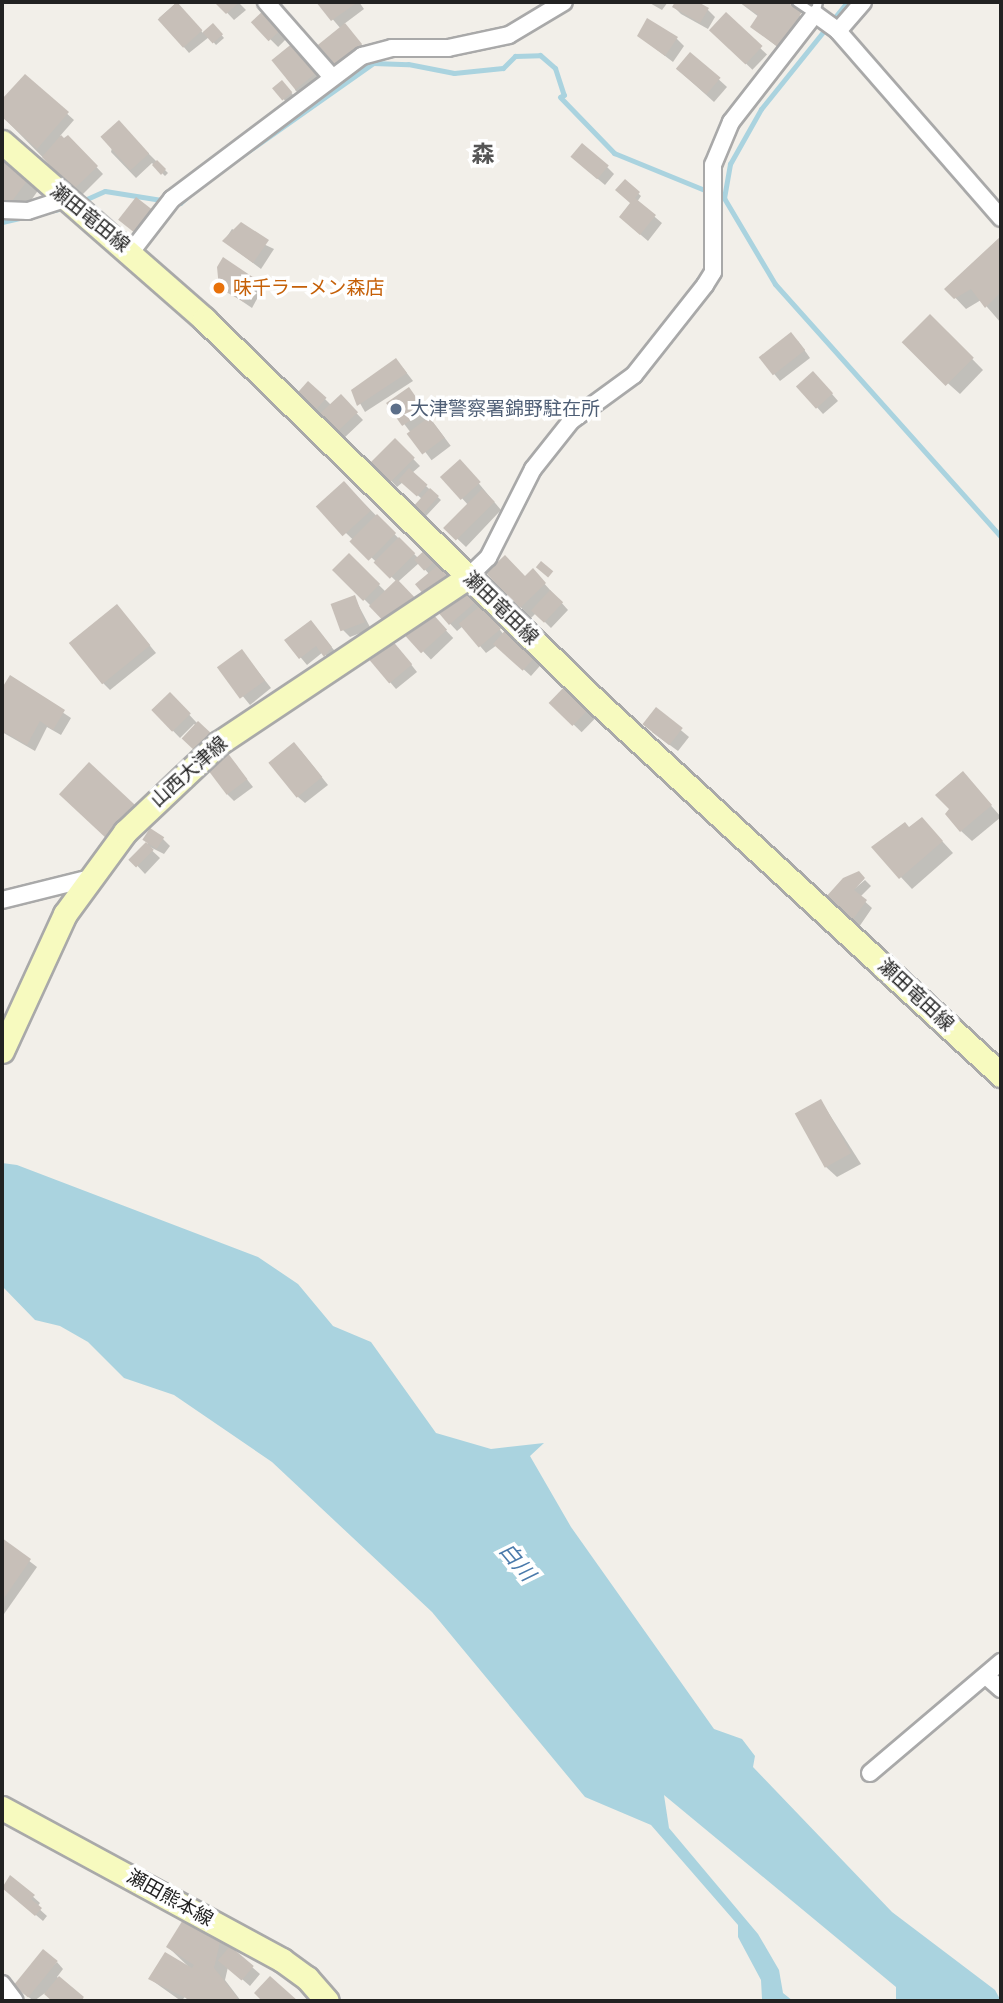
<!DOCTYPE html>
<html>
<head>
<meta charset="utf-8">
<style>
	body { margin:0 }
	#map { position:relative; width:1003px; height:2003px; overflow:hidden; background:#f2efe9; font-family:Poppins,"Noto Sans JP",sans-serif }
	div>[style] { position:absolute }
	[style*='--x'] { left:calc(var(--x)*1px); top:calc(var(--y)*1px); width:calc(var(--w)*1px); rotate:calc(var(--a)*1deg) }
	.water>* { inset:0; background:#aad3df }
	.shadow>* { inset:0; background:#0003; transform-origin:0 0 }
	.stream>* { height:5px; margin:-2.5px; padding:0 2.5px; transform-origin:2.5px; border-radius:2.5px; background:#aad3df }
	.building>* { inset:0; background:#c7bfb8; transform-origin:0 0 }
	.roads { filter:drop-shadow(2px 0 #a9a9a9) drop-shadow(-2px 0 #a9a9a9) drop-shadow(0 2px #a9a9a9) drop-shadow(0 -2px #a9a9a9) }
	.lane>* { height:8px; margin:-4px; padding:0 4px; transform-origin:4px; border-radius:4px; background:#fff }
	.street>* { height:16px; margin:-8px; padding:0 8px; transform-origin:8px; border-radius:8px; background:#fff }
	.secondary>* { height:23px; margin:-11.5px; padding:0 11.5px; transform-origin:11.5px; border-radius:11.5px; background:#f7fabf }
	.dots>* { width:19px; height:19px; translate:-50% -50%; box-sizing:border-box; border:4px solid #fff; border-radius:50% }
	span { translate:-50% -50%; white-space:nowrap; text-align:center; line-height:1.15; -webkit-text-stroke:7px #fff; paint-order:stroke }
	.street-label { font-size:19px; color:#222 }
	.food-label { font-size:19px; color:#c56008 }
	.left { translate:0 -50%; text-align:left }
	.service-label { font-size:19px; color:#4e5e75 }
	.water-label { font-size:21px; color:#4a7aab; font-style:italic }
	.quarter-label { font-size:23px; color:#555; font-weight:700 }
	.frame { position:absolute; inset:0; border:4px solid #222; pointer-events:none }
</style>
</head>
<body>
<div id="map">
	<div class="water">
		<i style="clip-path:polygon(2px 1163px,17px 1165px,258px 1257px,298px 1284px,333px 1326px,371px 1342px,436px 1433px,491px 1449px,544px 1443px,530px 1456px,571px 1527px,714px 1729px,742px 1739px,755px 1756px,753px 1767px,892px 1912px,995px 1990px,1001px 2001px,896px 2001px,896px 1987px,664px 1795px,669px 1828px,758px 1934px,779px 1970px,783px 1993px,793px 2001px,762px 1999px,761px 1980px,738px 1937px,738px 1925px,651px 1825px,585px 1797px,432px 1612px,272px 1462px,174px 1395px,124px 1378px,88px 1342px,60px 1326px,35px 1320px,2px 1286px)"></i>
	</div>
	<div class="shadow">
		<i style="clip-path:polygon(217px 2px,238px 2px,246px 10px,234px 20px)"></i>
		<i style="clip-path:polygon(318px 2px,359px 2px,364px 9px,344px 24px,368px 52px,343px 72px,320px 45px,341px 29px)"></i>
		<i style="clip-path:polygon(648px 2px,668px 2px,662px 10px)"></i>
		<i style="clip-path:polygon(677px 2px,695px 2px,708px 10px,715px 17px,708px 29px,681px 14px,674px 7px)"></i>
		<i style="clip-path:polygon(739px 2px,782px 2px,811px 24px,789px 56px,752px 27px,759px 17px)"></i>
		<i style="clip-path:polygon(176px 3px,203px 33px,213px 25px,224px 38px,216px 45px,209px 37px,189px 53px,159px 18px)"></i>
		<i style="left:264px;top:13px;width:34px;height:14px;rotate:45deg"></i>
		<i style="left:726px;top:15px;width:57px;height:21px;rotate:44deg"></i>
		<i style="clip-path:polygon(639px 36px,677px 39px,684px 46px,673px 62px)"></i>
		<i style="clip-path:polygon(301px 51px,323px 80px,302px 97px,295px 90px)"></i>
		<i style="clip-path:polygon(691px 54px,727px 87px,714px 102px,684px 75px)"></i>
		<i style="clip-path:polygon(25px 76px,74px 120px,60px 136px,64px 141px,68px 137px,103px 174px,81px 196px,2px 116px,2px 102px)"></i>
		<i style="clip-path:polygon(285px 85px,294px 96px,286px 102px,275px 88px)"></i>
		<i style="clip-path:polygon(118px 123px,168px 173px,165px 176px,152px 163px,136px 178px,111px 152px)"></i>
		<i style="clip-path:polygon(2px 159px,39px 189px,21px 215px,2px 201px)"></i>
		<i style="clip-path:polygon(579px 163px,607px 167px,614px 174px,605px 185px)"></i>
		<i style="clip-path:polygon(625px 182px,641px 196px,637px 202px,662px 223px,648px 241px,628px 224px,632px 203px)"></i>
		<i style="clip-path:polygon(232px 229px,274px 249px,261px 269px,224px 241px)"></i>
		<i style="clip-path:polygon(1001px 238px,1001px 323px,981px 300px,966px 309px,947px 289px)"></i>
		<i style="clip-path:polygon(256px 281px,263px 288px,252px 308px,221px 287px)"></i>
		<i style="clip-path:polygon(930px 316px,983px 370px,960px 394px,915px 354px)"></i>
		<i style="clip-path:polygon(798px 341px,810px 358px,780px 381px,761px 358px)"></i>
		<i style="clip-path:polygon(403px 368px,413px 381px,365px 412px,353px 391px)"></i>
		<i style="clip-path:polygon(820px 380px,838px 401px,823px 414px,798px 386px)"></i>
		<i style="clip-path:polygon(309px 383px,332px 406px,341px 397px,363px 420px,343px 439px,300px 392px)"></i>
		<i style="left:408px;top:389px;width:71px;height:24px;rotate:53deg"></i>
		<i style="clip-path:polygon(395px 440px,420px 466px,412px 473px,441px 500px,426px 516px,415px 506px,422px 499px,403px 482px,397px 487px,373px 462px)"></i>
		<i style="clip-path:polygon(460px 461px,501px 510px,466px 547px,447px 529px,469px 506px,443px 477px)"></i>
		<i style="clip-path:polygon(344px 483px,418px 558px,426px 551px,442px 568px,430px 575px,419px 563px,371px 606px,335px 570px,349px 556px,386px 592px,397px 582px,321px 509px)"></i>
		<i style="clip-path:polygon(533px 571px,568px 610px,551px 628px,536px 613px,531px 618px,488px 573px,525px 579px)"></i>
		<i style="clip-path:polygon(470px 591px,504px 635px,546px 659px,531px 676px,497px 645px,486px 653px,463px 626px,457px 631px,439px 612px)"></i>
		<i style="clip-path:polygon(354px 597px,371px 629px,350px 637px,343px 630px)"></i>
		<i style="clip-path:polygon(123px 613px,156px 653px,110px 690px,103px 683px)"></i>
		<i style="left:431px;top:615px;width:32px;height:31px;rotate:46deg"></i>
		<i style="clip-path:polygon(317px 629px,338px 655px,332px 662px,323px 652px,307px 665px,287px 641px)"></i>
		<i style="clip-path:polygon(398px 648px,417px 672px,396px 689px,370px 659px)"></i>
		<i style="clip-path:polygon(248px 659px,271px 688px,250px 705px,220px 668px)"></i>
		<i style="clip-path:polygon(10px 677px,71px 718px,61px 735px,47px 727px,35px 751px,2px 732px,2px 691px)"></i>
		<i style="left:566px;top:688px;width:42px;height:21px;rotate:44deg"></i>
		<i style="clip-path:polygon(170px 694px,196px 722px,221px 745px,194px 724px,180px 738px,153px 710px)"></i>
		<i style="clip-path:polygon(657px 710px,689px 737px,678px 751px,652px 732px)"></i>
		<i style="clip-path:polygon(301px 751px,328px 785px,305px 803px,298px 797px)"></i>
		<i style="clip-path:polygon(227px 754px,253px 787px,234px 801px,227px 794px)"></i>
		<i style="clip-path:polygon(89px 764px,145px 817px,117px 847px,72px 805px)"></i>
		<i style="clip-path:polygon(973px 785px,1001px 817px,972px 841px,961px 831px)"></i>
		<i style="clip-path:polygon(909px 829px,932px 830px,953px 853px,912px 889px,873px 847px)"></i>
		<i style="clip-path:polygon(163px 839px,170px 846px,164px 854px,146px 845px,160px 858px,145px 874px,132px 860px,148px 843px)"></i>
		<i style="clip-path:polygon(858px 873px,864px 879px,847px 895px,865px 880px,871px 886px,860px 897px,872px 908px,859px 927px,827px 898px)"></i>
		<i style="clip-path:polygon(821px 1101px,861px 1164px,837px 1177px,826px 1167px)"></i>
		<i style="clip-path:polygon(2px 1540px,37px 1567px,4px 1614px,2px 1612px)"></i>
		<i style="clip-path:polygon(11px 1877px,40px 1903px,37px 1907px,47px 1916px,43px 1921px,3px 1887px)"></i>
		<i style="clip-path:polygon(220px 1939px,260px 1974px,250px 1986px,228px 1967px,225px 1980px,241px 2001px,189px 2001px,185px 1997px,181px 2001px,150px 1979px,192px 1970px,168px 1947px)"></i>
		<i style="clip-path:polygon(57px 1962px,63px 1969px,57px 1977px,86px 2001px,53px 2001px,45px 1993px,34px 2001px,23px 1993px)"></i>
	</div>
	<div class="stream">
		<i style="--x:230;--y:164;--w:175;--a:-35.2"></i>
		<i style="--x:373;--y:63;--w:35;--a:2"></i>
		<i style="--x:408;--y:64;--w:47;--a:11.1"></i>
		<i style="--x:454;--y:73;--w:49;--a:-5.8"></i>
		<i style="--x:503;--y:68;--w:17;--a:-45"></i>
		<i style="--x:515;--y:56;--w:25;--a:-2"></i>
		<i style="--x:540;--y:55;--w:20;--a:41"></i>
		<i style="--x:555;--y:68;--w:28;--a:72"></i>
		<i style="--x:564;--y:95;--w:4;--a:153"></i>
		<i style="--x:560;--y:97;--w:78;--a:46"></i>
		<i style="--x:614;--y:153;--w:119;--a:22.2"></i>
		<i style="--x:724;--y:198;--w:100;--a:59.3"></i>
		<i style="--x:775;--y:284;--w:339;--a:48.2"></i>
		<i style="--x:724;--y:198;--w:35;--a:-80"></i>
		<i style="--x:730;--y:164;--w:63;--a:-60.6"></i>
		<i style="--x:761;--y:109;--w:137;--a:-51.2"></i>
		<i style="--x:80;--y:202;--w:27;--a:-24"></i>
		<i style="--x:105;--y:191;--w:76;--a:9.1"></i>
		<i style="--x:180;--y:203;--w:9;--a:-41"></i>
		<i style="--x:2;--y:222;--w:68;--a:-12.8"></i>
		<i style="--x:2;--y:2000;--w:1;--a:45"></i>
	</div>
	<div class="building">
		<i style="left:177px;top:2px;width:38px;height:26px;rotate:48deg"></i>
		<i style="clip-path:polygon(214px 2px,240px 2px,226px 14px)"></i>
		<i style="clip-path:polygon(316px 2px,358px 2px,331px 21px)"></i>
		<i style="clip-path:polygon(675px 2px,698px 2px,709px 8px,700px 23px,672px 7px)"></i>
		<i style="clip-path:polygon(740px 2px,787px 2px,802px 12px,778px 47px,750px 27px,758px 15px)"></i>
		<i style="left:264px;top:10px;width:26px;height:18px;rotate:47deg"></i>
		<i style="left:726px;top:12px;width:50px;height:25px;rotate:43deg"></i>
		<i style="clip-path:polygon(647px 18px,678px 37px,665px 56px,637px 36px)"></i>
		<i style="left:213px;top:23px;width:15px;height:14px;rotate:48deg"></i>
		<i style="left:345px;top:23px;width:27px;height:35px;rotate:51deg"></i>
		<i style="left:294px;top:42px;width:38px;height:29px;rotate:51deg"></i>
		<i style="left:690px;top:52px;width:40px;height:22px;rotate:40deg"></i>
		<i style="clip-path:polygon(25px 74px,69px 112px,37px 149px,2px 117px,2px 99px)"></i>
		<i style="left:282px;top:80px;width:16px;height:13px;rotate:50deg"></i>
		<i style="left:119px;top:120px;width:45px;height:25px;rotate:48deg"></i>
		<i style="clip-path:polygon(61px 135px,64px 138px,68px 135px,98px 166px,73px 190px,42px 157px)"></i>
		<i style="left:582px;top:143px;width:35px;height:18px;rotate:40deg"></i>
		<i style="clip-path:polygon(2px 157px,30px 177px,9px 205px,2px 200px)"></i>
		<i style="clip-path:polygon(157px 160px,166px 169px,161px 175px,152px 165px)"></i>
		<i style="clip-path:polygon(625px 179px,640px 192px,635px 198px,656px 215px,640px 235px,619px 217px,630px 203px,615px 190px)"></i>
		<i style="left:136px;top:197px;width:24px;height:29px;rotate:38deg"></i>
		<i style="clip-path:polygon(241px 222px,269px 240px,253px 263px,222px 241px)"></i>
		<i style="clip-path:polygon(1001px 236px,1001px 292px,985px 308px,971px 289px,954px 299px,944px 289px)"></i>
		<i style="clip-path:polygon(223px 257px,257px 280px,244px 302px,219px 288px,217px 267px)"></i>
		<i style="left:930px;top:314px;width:62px;height:40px;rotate:45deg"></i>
		<i style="left:791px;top:332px;width:23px;height:41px;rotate:52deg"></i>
		<i style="clip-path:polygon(396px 358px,407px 373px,357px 406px,351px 390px)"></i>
		<i style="left:813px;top:371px;width:30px;height:23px;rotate:48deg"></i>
		<i style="left:308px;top:381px;width:25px;height:15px;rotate:42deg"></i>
		<i style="left:409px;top:387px;width:28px;height:28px;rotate:55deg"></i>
		<i style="left:341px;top:394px;width:25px;height:32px;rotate:47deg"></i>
		<i style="left:429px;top:417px;width:26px;height:28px;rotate:53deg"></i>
		<i style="left:395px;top:438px;width:28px;height:35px;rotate:45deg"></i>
		<i style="left:460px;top:459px;width:31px;height:27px;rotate:48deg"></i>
		<i style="left:409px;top:468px;width:25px;height:16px;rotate:42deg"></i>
		<i style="left:344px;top:481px;width:40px;height:38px;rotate:48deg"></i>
		<i style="left:430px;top:488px;width:12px;height:25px;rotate:42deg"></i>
		<i style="left:482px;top:489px;width:18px;height:55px;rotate:45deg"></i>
		<i style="left:377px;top:514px;width:27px;height:39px;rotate:45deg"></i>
		<i style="left:399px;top:537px;width:23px;height:36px;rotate:45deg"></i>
		<i style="left:426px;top:549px;width:15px;height:16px;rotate:48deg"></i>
		<i style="left:349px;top:553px;width:44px;height:24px;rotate:45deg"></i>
		<i style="clip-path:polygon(505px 555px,525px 576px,533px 568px,546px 583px,519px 609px,486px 573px)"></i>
		<i style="left:541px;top:561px;width:16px;height:8px;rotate:40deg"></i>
		<i style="left:438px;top:565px;width:16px;height:30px;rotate:50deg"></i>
		<i style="left:397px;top:579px;width:28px;height:39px;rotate:46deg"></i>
		<i style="clip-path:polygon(470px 589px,479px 599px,449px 625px,437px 611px)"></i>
		<i style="left:550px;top:590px;width:18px;height:28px;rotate:43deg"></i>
		<i style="left:355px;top:595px;width:29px;height:26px;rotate:70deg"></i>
		<i style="left:117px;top:604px;width:53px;height:62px;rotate:51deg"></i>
		<i style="left:481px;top:605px;width:31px;height:29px;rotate:50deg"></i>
		<i style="left:431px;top:612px;width:24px;height:35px;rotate:48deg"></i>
		<i style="clip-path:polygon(311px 620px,332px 647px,324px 657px,316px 646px,299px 659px,284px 640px)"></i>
		<i style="left:511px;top:624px;width:40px;height:27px;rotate:42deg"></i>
		<i style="left:391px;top:639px;width:33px;height:30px;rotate:50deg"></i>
		<i style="left:242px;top:649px;width:39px;height:31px;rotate:54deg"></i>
		<i style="clip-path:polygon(10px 675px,65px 710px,53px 730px,40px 721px,27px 745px,2px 731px,2px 688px)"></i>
		<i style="left:566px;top:685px;width:33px;height:25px;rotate:44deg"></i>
		<i style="left:170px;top:692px;width:30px;height:26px;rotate:46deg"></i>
		<i style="left:656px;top:707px;width:34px;height:22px;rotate:38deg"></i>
		<i style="left:198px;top:721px;width:23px;height:24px;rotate:43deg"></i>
		<i style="left:294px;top:742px;width:45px;height:33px;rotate:51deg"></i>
		<i style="left:227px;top:752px;width:34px;height:26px;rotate:53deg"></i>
		<i style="left:89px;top:762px;width:63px;height:44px;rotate:43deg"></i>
		<i style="clip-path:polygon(963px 771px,992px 805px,960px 832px,945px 814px,949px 809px,935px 795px)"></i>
		<i style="clip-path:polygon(922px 817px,943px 841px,899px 879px,871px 847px,905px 822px,909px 827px)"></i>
		<i style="left:150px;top:828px;width:17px;height:14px;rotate:33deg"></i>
		<i style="left:146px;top:842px;width:11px;height:25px;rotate:45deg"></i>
		<i style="clip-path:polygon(859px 871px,865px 878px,854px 890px,867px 900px,851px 922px,825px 898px,843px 878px)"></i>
		<i style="left:821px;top:1099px;width:62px;height:30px;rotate:61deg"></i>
		<i style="clip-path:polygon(2px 1538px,31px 1559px,2px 1601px)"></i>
		<i style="clip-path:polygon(10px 1875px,35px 1895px,31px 1899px,42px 1908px,35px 1916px,2px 1888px)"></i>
		<i style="clip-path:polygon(186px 1915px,221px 1937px,214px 1968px,238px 1998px,233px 2001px,192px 2001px,148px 1979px,165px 1952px,192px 1968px,194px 1965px,166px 1947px)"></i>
		<i style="left:230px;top:1946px;width:31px;height:19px;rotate:40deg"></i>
		<i style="left:43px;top:1949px;width:19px;height:47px;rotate:39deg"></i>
		<i style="clip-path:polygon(59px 1976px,84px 1997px,80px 2001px,52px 2001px,44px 1994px)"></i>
		<i style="clip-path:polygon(270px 1976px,298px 2001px,262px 2001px,254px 1993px)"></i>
	</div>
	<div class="roads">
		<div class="lane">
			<i style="--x:797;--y:2;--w:22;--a:34"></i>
			<i style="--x:815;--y:14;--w:12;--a:-76"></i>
		</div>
		<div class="street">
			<i style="--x:266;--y:2;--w:98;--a:48.7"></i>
			<i style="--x:838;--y:31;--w:38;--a:-49"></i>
			<i style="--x:2;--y:210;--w:26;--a:2"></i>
			<i style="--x:28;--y:211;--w:39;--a:-18"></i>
			<i style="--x:131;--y:252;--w:67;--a:-52.3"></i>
			<i style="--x:172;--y:199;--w:238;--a:-37"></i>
			<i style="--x:362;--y:56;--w:31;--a:-15"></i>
			<i style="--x:392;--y:48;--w:56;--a:0"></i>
			<i style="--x:448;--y:48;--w:62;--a:-12"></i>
			<i style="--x:509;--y:35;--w:64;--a:-31"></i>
			<i style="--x:468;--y:577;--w:28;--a:-44"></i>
			<i style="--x:488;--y:558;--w:100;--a:-63.2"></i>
			<i style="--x:533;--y:469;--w:61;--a:-51.6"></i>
			<i style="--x:571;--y:421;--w:78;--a:-36.1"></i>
			<i style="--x:634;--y:375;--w:115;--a:-51.7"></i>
			<i style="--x:705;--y:285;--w:15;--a:-58"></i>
			<i style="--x:713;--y:272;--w:107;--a:-90"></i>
			<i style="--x:713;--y:165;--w:47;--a:-67.3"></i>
			<i style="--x:731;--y:122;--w:137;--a:-52.1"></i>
			<i style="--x:815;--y:14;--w:29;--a:36"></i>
			<i style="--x:838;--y:31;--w:248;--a:48.9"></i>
			<i style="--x:2;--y:900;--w:87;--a:-14"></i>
			<i style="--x:986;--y:1676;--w:20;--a:41"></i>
			<i style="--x:870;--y:1773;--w:172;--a:-40.3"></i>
			<i style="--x:2;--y:1984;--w:21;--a:53"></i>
		</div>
		<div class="secondary">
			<i style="--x:2;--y:142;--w:269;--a:41.2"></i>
			<i style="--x:204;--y:319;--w:552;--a:44.27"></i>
			<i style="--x:599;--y:704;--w:547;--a:42.7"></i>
			<i style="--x:2;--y:1051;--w:151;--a:-65.3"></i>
			<i style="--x:65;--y:914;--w:102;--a:-53.8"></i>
			<i style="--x:125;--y:832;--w:129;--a:-43.4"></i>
			<i style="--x:219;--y:743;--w:299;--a:-33.7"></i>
			<i style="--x:2;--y:1808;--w:319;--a:28.5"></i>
			<i style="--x:282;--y:1960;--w:31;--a:36"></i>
			<i style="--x:307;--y:1978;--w:30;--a:49"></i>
		</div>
	</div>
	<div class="dots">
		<i style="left:219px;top:288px;background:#e8710a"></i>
		<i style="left:396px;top:409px;background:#5c6f8a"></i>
	</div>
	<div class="street-label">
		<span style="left:90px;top:218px;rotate:39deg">瀬田竜田線</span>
		<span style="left:501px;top:608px;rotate:44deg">瀬田竜田線</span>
		<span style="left:189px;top:772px;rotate:-42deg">山西大津線</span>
		<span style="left:916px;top:995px;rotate:43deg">瀬田竜田線</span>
		<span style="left:170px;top:1898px;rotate:29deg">瀬田熊本線</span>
	</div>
	<div class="food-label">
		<span class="left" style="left:233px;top:288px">味千ラーメン森店</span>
	</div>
	<div class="service-label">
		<span class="left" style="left:410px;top:409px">大津警察署錦野駐在所</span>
	</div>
	<div class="water-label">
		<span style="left:517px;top:1562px;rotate:50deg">白川</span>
	</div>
	<div class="quarter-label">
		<span style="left:483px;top:154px">森</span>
	</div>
	<div class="frame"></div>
</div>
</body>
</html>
